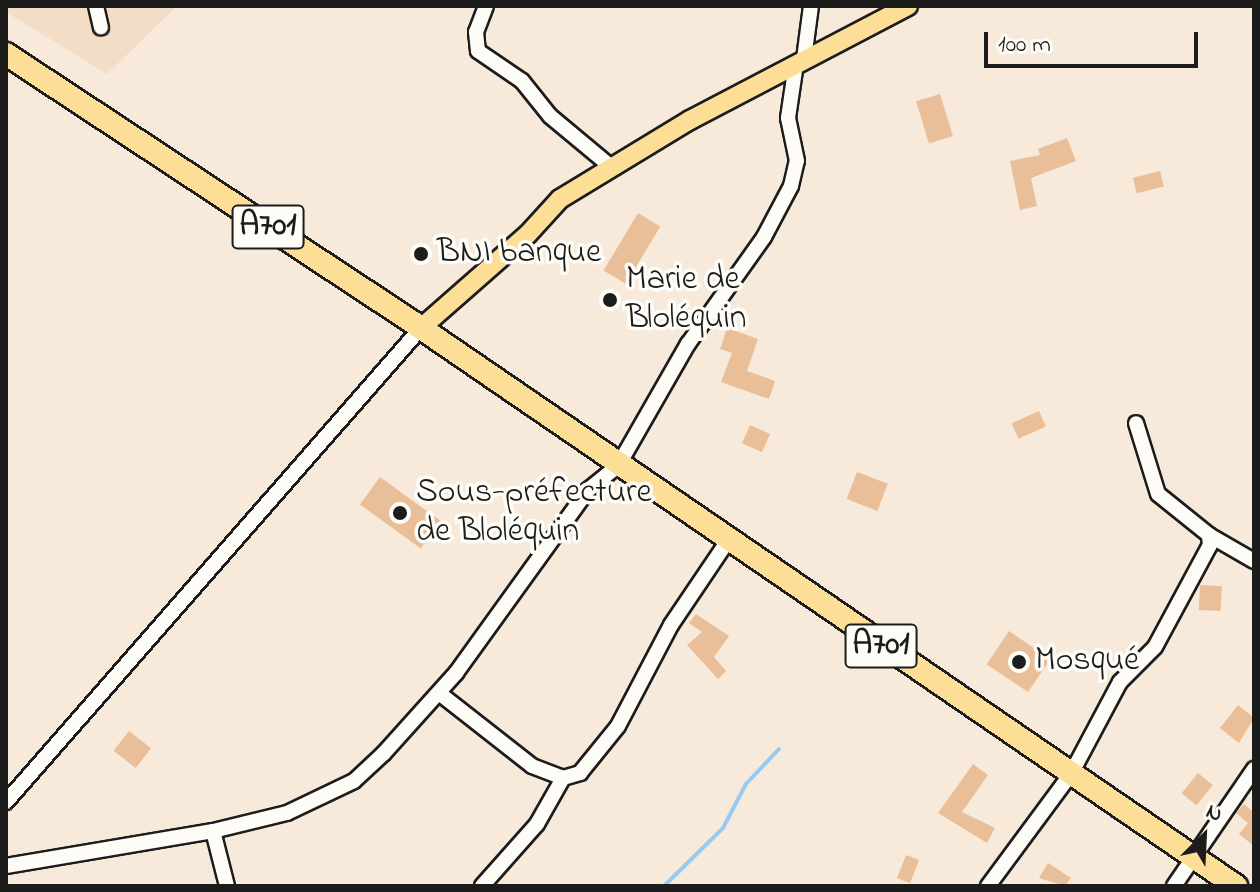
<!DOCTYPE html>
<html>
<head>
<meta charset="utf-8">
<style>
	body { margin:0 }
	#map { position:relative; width:1260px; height:892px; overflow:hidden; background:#f7eadb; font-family:"Indie Flower",sans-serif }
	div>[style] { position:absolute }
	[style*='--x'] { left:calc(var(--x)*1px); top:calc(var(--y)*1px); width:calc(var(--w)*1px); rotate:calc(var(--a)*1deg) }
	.built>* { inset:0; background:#f3ddc7 }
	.stream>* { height:4px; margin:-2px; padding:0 2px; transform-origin:2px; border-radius:2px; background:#96cbf4 }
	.building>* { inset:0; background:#e9bf99; transform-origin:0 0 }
	.roads { filter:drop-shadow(2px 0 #1c1c1c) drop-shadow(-2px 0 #1c1c1c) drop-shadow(0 2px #1c1c1c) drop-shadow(0 -2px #1c1c1c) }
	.minor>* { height:14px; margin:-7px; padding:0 7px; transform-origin:7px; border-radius:7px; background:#fdfcf7 }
	.major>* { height:18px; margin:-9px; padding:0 9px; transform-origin:9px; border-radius:9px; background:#fcde96 }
	.highway>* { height:22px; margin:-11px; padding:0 11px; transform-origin:11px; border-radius:11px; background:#fcde96 }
	.dots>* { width:22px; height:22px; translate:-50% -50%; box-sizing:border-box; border:4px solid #fdfcf7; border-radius:50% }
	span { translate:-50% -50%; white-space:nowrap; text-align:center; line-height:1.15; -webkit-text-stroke:7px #fdfcf7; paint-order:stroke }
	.shield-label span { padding:2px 6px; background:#fdfcf7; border:2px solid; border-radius:6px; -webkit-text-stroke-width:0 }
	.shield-label { font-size:32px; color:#1c1c1c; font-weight:700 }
	.poi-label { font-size:34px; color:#1c1c1c }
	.left { translate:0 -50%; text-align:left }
	.frame { position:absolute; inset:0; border:8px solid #1c1c1c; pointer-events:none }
	.north { position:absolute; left:1164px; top:796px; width:80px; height:80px; -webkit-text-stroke:6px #fdfcf7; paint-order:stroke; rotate:24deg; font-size:22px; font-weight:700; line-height:32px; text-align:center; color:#1c1c1c }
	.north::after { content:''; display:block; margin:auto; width:28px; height:36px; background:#1c1c1c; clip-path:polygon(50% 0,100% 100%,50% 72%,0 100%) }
	.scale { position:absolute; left:984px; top:32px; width:214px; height:36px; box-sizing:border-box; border:4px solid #1c1c1c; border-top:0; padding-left:10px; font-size:24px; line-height:28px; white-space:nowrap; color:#1c1c1c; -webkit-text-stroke:6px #fdfcf7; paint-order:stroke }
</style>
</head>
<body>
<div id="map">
	<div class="built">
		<i style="clip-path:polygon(6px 6px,177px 6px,107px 74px,6px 12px)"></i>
	</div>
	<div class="stream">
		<i style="--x:664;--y:886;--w:83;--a:-44.5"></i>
		<i style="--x:723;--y:828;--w:50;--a:-62.4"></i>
		<i style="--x:746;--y:784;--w:48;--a:-46.7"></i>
	</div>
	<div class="building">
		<i style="left:940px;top:94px;width:44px;height:25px;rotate:73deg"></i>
		<i style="clip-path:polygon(1067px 138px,1076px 161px,1031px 178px,1037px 206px,1020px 210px,1010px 161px,1040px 155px,1038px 149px)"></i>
		<i style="left:1160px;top:171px;width:16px;height:28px;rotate:76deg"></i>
		<i style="left:638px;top:213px;width:26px;height:67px;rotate:31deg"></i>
		<i style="clip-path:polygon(727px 328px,758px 339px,747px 371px,775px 381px,769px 399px,721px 382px,732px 353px,720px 349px)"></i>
		<i style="left:1039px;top:411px;width:17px;height:30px;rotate:66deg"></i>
		<i style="left:750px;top:425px;width:22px;height:20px;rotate:24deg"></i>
		<i style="left:857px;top:472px;width:33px;height:29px;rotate:21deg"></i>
		<i style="left:380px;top:477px;width:75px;height:34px;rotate:36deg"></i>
		<i style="left:1200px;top:585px;width:22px;height:25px;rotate:3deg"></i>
		<i style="clip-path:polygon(696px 614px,729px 636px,714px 657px,726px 671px,718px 679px,687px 645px,702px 632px,689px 623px)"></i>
		<i style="left:1009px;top:631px;width:50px;height:40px;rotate:34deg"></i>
		<i style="clip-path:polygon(1238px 705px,1254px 718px,1239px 743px,1220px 728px)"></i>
		<i style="left:129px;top:731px;width:28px;height:25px;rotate:38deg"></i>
		<i style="clip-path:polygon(973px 764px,988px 775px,962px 812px,995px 828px,987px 843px,938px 813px)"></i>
		<i style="left:1198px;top:773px;width:19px;height:26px;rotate:39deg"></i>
		<i style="clip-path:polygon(1244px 804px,1254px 813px,1254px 846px,1239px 834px,1248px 823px,1236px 813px)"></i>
		<i style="left:906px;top:855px;width:14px;height:25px;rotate:21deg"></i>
		<i style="clip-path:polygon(1048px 863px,1071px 878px,1065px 886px,1039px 878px)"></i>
	</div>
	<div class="roads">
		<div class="minor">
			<i style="--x:96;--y:6;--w:22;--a:77"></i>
			<i style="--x:486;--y:6;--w:28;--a:111"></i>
			<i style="--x:476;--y:32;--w:19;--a:84"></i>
			<i style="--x:478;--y:51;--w:53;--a:34.3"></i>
			<i style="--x:522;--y:81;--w:45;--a:51.3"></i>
			<i style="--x:550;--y:116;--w:78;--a:39.8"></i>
			<i style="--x:804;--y:59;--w:53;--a:-82.5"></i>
			<i style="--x:1209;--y:535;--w:52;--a:30"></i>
			<i style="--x:439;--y:693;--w:118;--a:38.1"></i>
			<i style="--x:532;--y:766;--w:33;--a:21"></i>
			<i style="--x:563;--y:778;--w:18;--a:-16"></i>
			<i style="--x:580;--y:773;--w:60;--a:-51"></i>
			<i style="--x:618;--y:726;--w:114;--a:-62.3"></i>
			<i style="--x:671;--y:625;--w:100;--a:-56"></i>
			<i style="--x:6;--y:802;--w:630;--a:-48.8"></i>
			<i style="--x:213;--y:831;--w:57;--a:75.7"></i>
			<i style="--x:6;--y:866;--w:210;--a:-9.6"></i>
			<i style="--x:213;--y:831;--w:76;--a:-13.7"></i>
			<i style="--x:287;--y:813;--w:74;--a:-25.5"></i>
			<i style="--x:354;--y:781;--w:41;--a:-43"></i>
			<i style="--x:384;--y:753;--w:108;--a:-48"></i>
			<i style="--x:456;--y:673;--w:226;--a:-54.2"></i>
			<i style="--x:588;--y:490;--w:38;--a:-39"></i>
			<i style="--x:618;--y:466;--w:141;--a:-60.2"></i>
			<i style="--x:688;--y:344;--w:131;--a:-54.6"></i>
			<i style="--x:764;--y:237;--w:58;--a:-62.1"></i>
			<i style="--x:791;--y:186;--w:26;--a:-77"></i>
			<i style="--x:797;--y:161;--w:44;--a:-101.8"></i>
			<i style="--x:788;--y:118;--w:55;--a:-81.6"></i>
			<i style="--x:482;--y:886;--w:83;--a:-48.4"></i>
			<i style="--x:537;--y:824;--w:53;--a:-60.5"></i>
			<i style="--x:988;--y:886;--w:139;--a:-53.5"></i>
			<i style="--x:1071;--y:774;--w:104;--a:-62"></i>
			<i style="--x:1120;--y:682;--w:49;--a:-45"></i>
			<i style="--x:1155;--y:647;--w:116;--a:-61.7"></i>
			<i style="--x:1210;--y:545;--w:10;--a:-96"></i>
			<i style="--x:1209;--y:535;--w:65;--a:-141.2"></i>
			<i style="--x:1158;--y:494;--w:74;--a:-107.2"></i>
			<i style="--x:1174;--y:886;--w:142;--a:-55.6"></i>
		</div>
		<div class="major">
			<i style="--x:421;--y:328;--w:142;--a:-41.3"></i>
			<i style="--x:528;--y:234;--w:47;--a:-47.6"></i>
			<i style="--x:560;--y:199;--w:152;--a:-31.3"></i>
			<i style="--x:690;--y:120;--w:246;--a:-27.6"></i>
		</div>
		<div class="highway">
			<i style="--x:6;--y:54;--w:497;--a:33.4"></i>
			<i style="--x:421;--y:328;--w:988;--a:34.4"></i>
		</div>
	</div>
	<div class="dots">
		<i style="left:421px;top:254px;background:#1c1c1c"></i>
		<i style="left:610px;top:300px;background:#1c1c1c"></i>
		<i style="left:400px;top:513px;background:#1c1c1c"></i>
		<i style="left:1019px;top:662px;background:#1c1c1c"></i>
	</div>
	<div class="shield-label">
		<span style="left:268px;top:227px">A701</span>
		<span style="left:881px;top:646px">A701</span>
	</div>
	<div class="poi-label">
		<span class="left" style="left:437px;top:254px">BNI banque</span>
		<span class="left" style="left:626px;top:300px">Marie de<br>Bloléquin</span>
		<span class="left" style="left:416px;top:513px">Sous-préfecture<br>de Bloléquin</span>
		<span class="left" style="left:1035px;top:662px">Mosqué</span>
	</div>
	<div class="frame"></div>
	<div class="north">N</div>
	<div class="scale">100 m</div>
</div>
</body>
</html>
